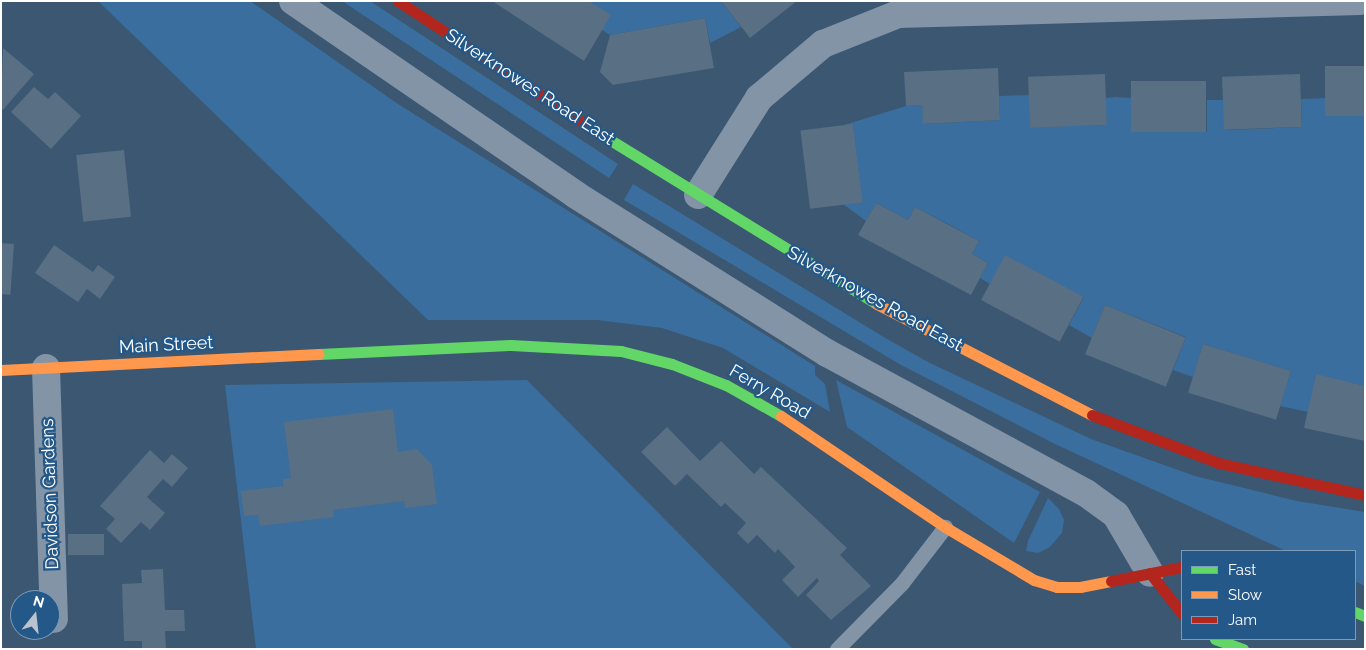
<!DOCTYPE html>
<html>
<head>
<meta charset="utf-8">
<style>
	body { margin:0 }
	#map { position:relative; width:1366px; height:650px; overflow:hidden; background:#3b5772; font-family:Raleway,sans-serif }
	div>[style] { position:absolute }
	[style*='--x'] { left:calc(var(--x)*1px); top:calc(var(--y)*1px); width:calc(var(--w)*1px); rotate:calc(var(--a)*1deg) }
	.green>* { inset:0; background:#396e9e }
	.building>* { inset:0; background:#586f84; transform-origin:0 0 }
	.lane>* { height:15px; margin:-7.5px; padding:0 7.5px; transform-origin:7.5px; border-radius:7.5px; background:#8294a6 }
	.street>* { height:28px; margin:-14px; padding:0 14px; transform-origin:14px; border-radius:14px; background:#8294a6 }
	.fast>* { height:11px; margin:-5.5px; padding:0 5.5px; transform-origin:5.5px; border-radius:5.5px; background:#63d668 }
	.slow>* { height:11px; margin:-5.5px; padding:0 5.5px; transform-origin:5.5px; border-radius:5.5px; background:#ff974d }
	.jam>* { height:11px; margin:-5.5px; padding:0 5.5px; transform-origin:5.5px; border-radius:5.5px; background:#b3261e }
	span { translate:-50% -50%; white-space:nowrap; text-align:center; line-height:1.15; -webkit-text-stroke:4.5px #245888; paint-order:stroke }
	.street-label { font-size:18px; color:#fff }
	.frame { position:absolute; inset:0; border:2px solid #fff; pointer-events:none }
	.legend { position:absolute; left:1181px; top:550px; width:175px; height:90px; box-sizing:border-box; background:#245888; border:1px solid #7c9bb8; margin:0; padding:6px 9px; list-style:none; font-size:15px; color:#fff }
	.legend li { display:flex; align-items:center; gap:10px; height:25px }
	.legend b { width:25px; border:1px solid #7c9bb8 }
	.north { position:absolute; left:10px; top:590px; width:50px; height:50px; box-sizing:border-box; background:#245888; border:1px solid #7c9bb8; border-radius:50%; rotate:16deg; font-size:14px; font-weight:700; line-height:20px; text-align:center; color:#fff }
	.north::after { content:''; display:block; margin:auto; width:18px; height:22px; background:#bac4ce; clip-path:polygon(50% 0,100% 100%,50% 72%,0 100%) }
</style>
</head>
<body>
<div id="map">
	<div class="green">
		<i style="clip-path:polygon(98px 1px,250px 1px,398px 104px,815px 366px,815px 375px,825px 384px,830px 412px,723px 348px,662px 328px,597px 320px,428px 320px)"></i>
		<i style="clip-path:polygon(342px 1px,370px 1px,618px 164px,609px 178px)"></i>
		<i style="clip-path:polygon(589px 1px,721px 1px,741px 27px,710px 43px,705px 18px,610px 35px,602px 30px)"></i>
		<i style="clip-path:polygon(1029px 95px,1030px 127px,1106px 125px,1106px 98px,1116px 97px,1131px 98px,1131px 132px,1207px 132px,1207px 100px,1223px 100px,1225px 130px,1302px 127px,1301px 99px,1326px 98px,1365px 116px,1365px 386px,1316px 375px,1308px 412px,1280px 406px,1291px 371px,1203px 344px,1193px 377px,1173px 370px,1186px 337px,1105px 305px,1092px 338px,1069px 325px,1084px 297px,990px 284px,980px 278px,988px 263px,972px 254px,979px 241px,950px 225px,915px 207px,908px 220px,876px 203px,866px 221px,843px 204px,862px 202px,853px 125px,844px 125px,906px 106px,922px 105px,924px 124px,1000px 120px,999px 96px)"></i>
		<i style="clip-path:polygon(633px 184px,887px 339px,930px 363px,1091px 439px,1195px 476px,1297px 501px,1365px 512px,1365px 586px,1355px 581px,1355px 551px,1286px 551px,1055px 444px,901px 365px,624px 200px)"></i>
		<i style="clip-path:polygon(527px 380px,793px 649px,256px 649px,225px 385px)"></i>
		<i style="clip-path:polygon(836px 380px,1040px 492px,1014px 543px,847px 427px)"></i>
		<i style="clip-path:polygon(1048px 498px,1059px 509px,1064px 520px,1062px 533px,1050px 547px,1038px 553px,1026px 551px,1028px 541px)"></i>
	</div>
	<div class="building">
		<i style="clip-path:polygon(492px 1px,589px 1px,611px 15px,584px 61px)"></i>
		<i style="clip-path:polygon(721px 1px,797px 1px,750px 38px)"></i>
		<i style="clip-path:polygon(705px 18px,714px 68px,613px 85px,600px 72px,610px 35px)"></i>
		<i style="clip-path:polygon(3px 48px,34px 74px,3px 110px,1px 108px)"></i>
		<i style="left:1365px;top:66px;width:50px;height:40px;rotate:90deg"></i>
		<i style="clip-path:polygon(998px 68px,1000px 120px,923px 124px,922px 105px,906px 106px,904px 72px)"></i>
		<i style="left:1105px;top:74px;width:51px;height:77px;rotate:88deg"></i>
		<i style="left:1300px;top:74px;width:53px;height:78px;rotate:88deg"></i>
		<i style="left:1131px;top:81px;width:75px;height:51px"></i>
		<i style="clip-path:polygon(34px 87px,48px 99px,55px 92px,81px 116px,51px 149px,11px 112px)"></i>
		<i style="left:853px;top:124px;width:79px;height:53px;rotate:83deg"></i>
		<i style="left:124px;top:150px;width:67px;height:48px;rotate:84deg"></i>
		<i style="clip-path:polygon(876px 203px,908px 220px,915px 207px,979px 241px,972px 254px,988px 263px,971px 295px,858px 235px)"></i>
		<i style="left:1px;top:243px;width:13px;height:51px;rotate:4deg"></i>
		<i style="clip-path:polygon(54px 245px,93px 272px,98px 265px,115px 277px,100px 299px,87px 289px,78px 302px,35px 273px)"></i>
		<i style="left:1005px;top:255px;width:89px;height:51px;rotate:28deg"></i>
		<i style="left:1105px;top:305px;width:87px;height:53px;rotate:22deg"></i>
		<i style="left:1203px;top:344px;width:92px;height:51px;rotate:17deg"></i>
		<i style="clip-path:polygon(1316px 374px,1365px 386px,1365px 441px,1304px 428px)"></i>
		<i style="clip-path:polygon(393px 409px,398px 452px,417px 449px,432px 465px,437px 504px,405px 508px,404px 501px,333px 510px,334px 517px,260px 526px,258px 515px,244px 516px,241px 491px,283px 486px,283px 479px,291px 478px,284px 422px)"></i>
		<i style="clip-path:polygon(667px 427px,700px 461px,721px 441px,754px 474px,761px 467px,847px 548px,840px 555px,871px 586px,831px 620px,806px 595px,819px 581px,817px 578px,798px 597px,782px 580px,795px 567px,778px 549px,775px 553px,757px 535px,748px 544px,737px 533px,746px 523px,725px 503px,721px 507px,687px 474px,675px 486px,641px 452px)"></i>
		<i style="clip-path:polygon(150px 450px,164px 463px,172px 454px,188px 468px,172px 487px,163px 479px,147px 497px,165px 513px,150px 530px,141px 522px,121px 543px,106px 529px,115px 519px,100px 506px)"></i>
		<i style="left:104px;top:534px;width:21px;height:36px;rotate:90deg"></i>
		<i style="clip-path:polygon(163px 569px,165px 610px,184px 610px,185px 631px,165px 631px,166px 649px,142px 649px,142px 641px,124px 641px,122px 584px,142px 583px,141px 570px)"></i>
	</div>
	<div class="lane">
		<i style="--x:837;--y:649;--w:93;--a:-45.4"></i>
		<i style="--x:902;--y:583;--w:71;--a:-52.5"></i>
	</div>
	<div class="street">
		<i style="--x:293;--y:1;--w:343;--a:34.4"></i>
		<i style="--x:576;--y:195;--w:297;--a:32.2"></i>
		<i style="--x:827;--y:353;--w:294;--a:28.4"></i>
		<i style="--x:1086;--y:493;--w:37;--a:36"></i>
		<i style="--x:1116;--y:515;--w:67;--a:59.6"></i>
		<i style="--x:698;--y:195;--w:115;--a:-57.8"></i>
		<i style="--x:759;--y:98;--w:84;--a:-40.2"></i>
		<i style="--x:823;--y:44;--w:81;--a:-21.8"></i>
		<i style="--x:898;--y:14;--w:462;--a:-1.6"></i>
		<i style="--x:46;--y:368;--w:251;--a:88.2"></i>
	</div>
	<div class="fast">
		<i style="--x:599;--y:133;--w:326;--a:31.6"></i>
		<i style="--x:319;--y:354;--w:192;--a:-2.7"></i>
		<i style="--x:511;--y:345;--w:110;--a:3.1"></i>
		<i style="--x:621;--y:351;--w:53;--a:14.3"></i>
		<i style="--x:672;--y:364;--w:58;--a:21.3"></i>
		<i style="--x:726;--y:385;--w:63;--a:29.4"></i>
		<i style="--x:1355;--y:612;--w:11;--a:22"></i>
		<i style="--x:1215;--y:639;--w:30;--a:20"></i>
	</div>
	<div class="slow">
		<i style="--x:877;--y:304;--w:242;--a:27.3"></i>
		<i style="--x:1;--y:370;--w:318;--a:-2.9"></i>
		<i style="--x:781;--y:416;--w:198;--a:34.1"></i>
		<i style="--x:945;--y:527;--w:104;--a:30.8"></i>
		<i style="--x:1034;--y:580;--w:24;--a:17"></i>
		<i style="--x:1057;--y:587;--w:23;--a:0"></i>
		<i style="--x:1080;--y:587;--w:32;--a:-11"></i>
	</div>
	<div class="jam">
		<i style="--x:398;--y:1;--w:240;--a:33.3"></i>
		<i style="--x:1092;--y:415;--w:136;--a:20.7"></i>
		<i style="--x:1219;--y:463;--w:149;--a:12.4"></i>
		<i style="--x:1150;--y:573;--w:52;--a:52"></i>
		<i style="--x:1111;--y:581;--w:72;--a:-11.2"></i>
	</div>
	<div class="street-label">
		<span style="left:530px;top:87px;rotate:33deg">Silverknowes Road East</span>
		<span style="left:875px;top:299px;rotate:29deg">Silverknowes Road East</span>
		<span style="left:166px;top:345px;rotate:-3deg">Main Street</span>
		<span style="left:770px;top:392px;rotate:30deg">Ferry Road</span>
		<span style="left:50px;top:494px;rotate:-92deg">Davidson Gardens</span>
	</div>
	<div class="frame"></div>
	<ul class="legend">
	<li><b style="height:6px;background:#63d668"></b>Fast</li>
	<li><b style="height:6px;background:#ff974d"></b>Slow</li>
	<li><b style="height:6px;background:#b3261e"></b>Jam</li>
	</ul>
	<div class="north">N</div>
</div>
</body>
</html>
